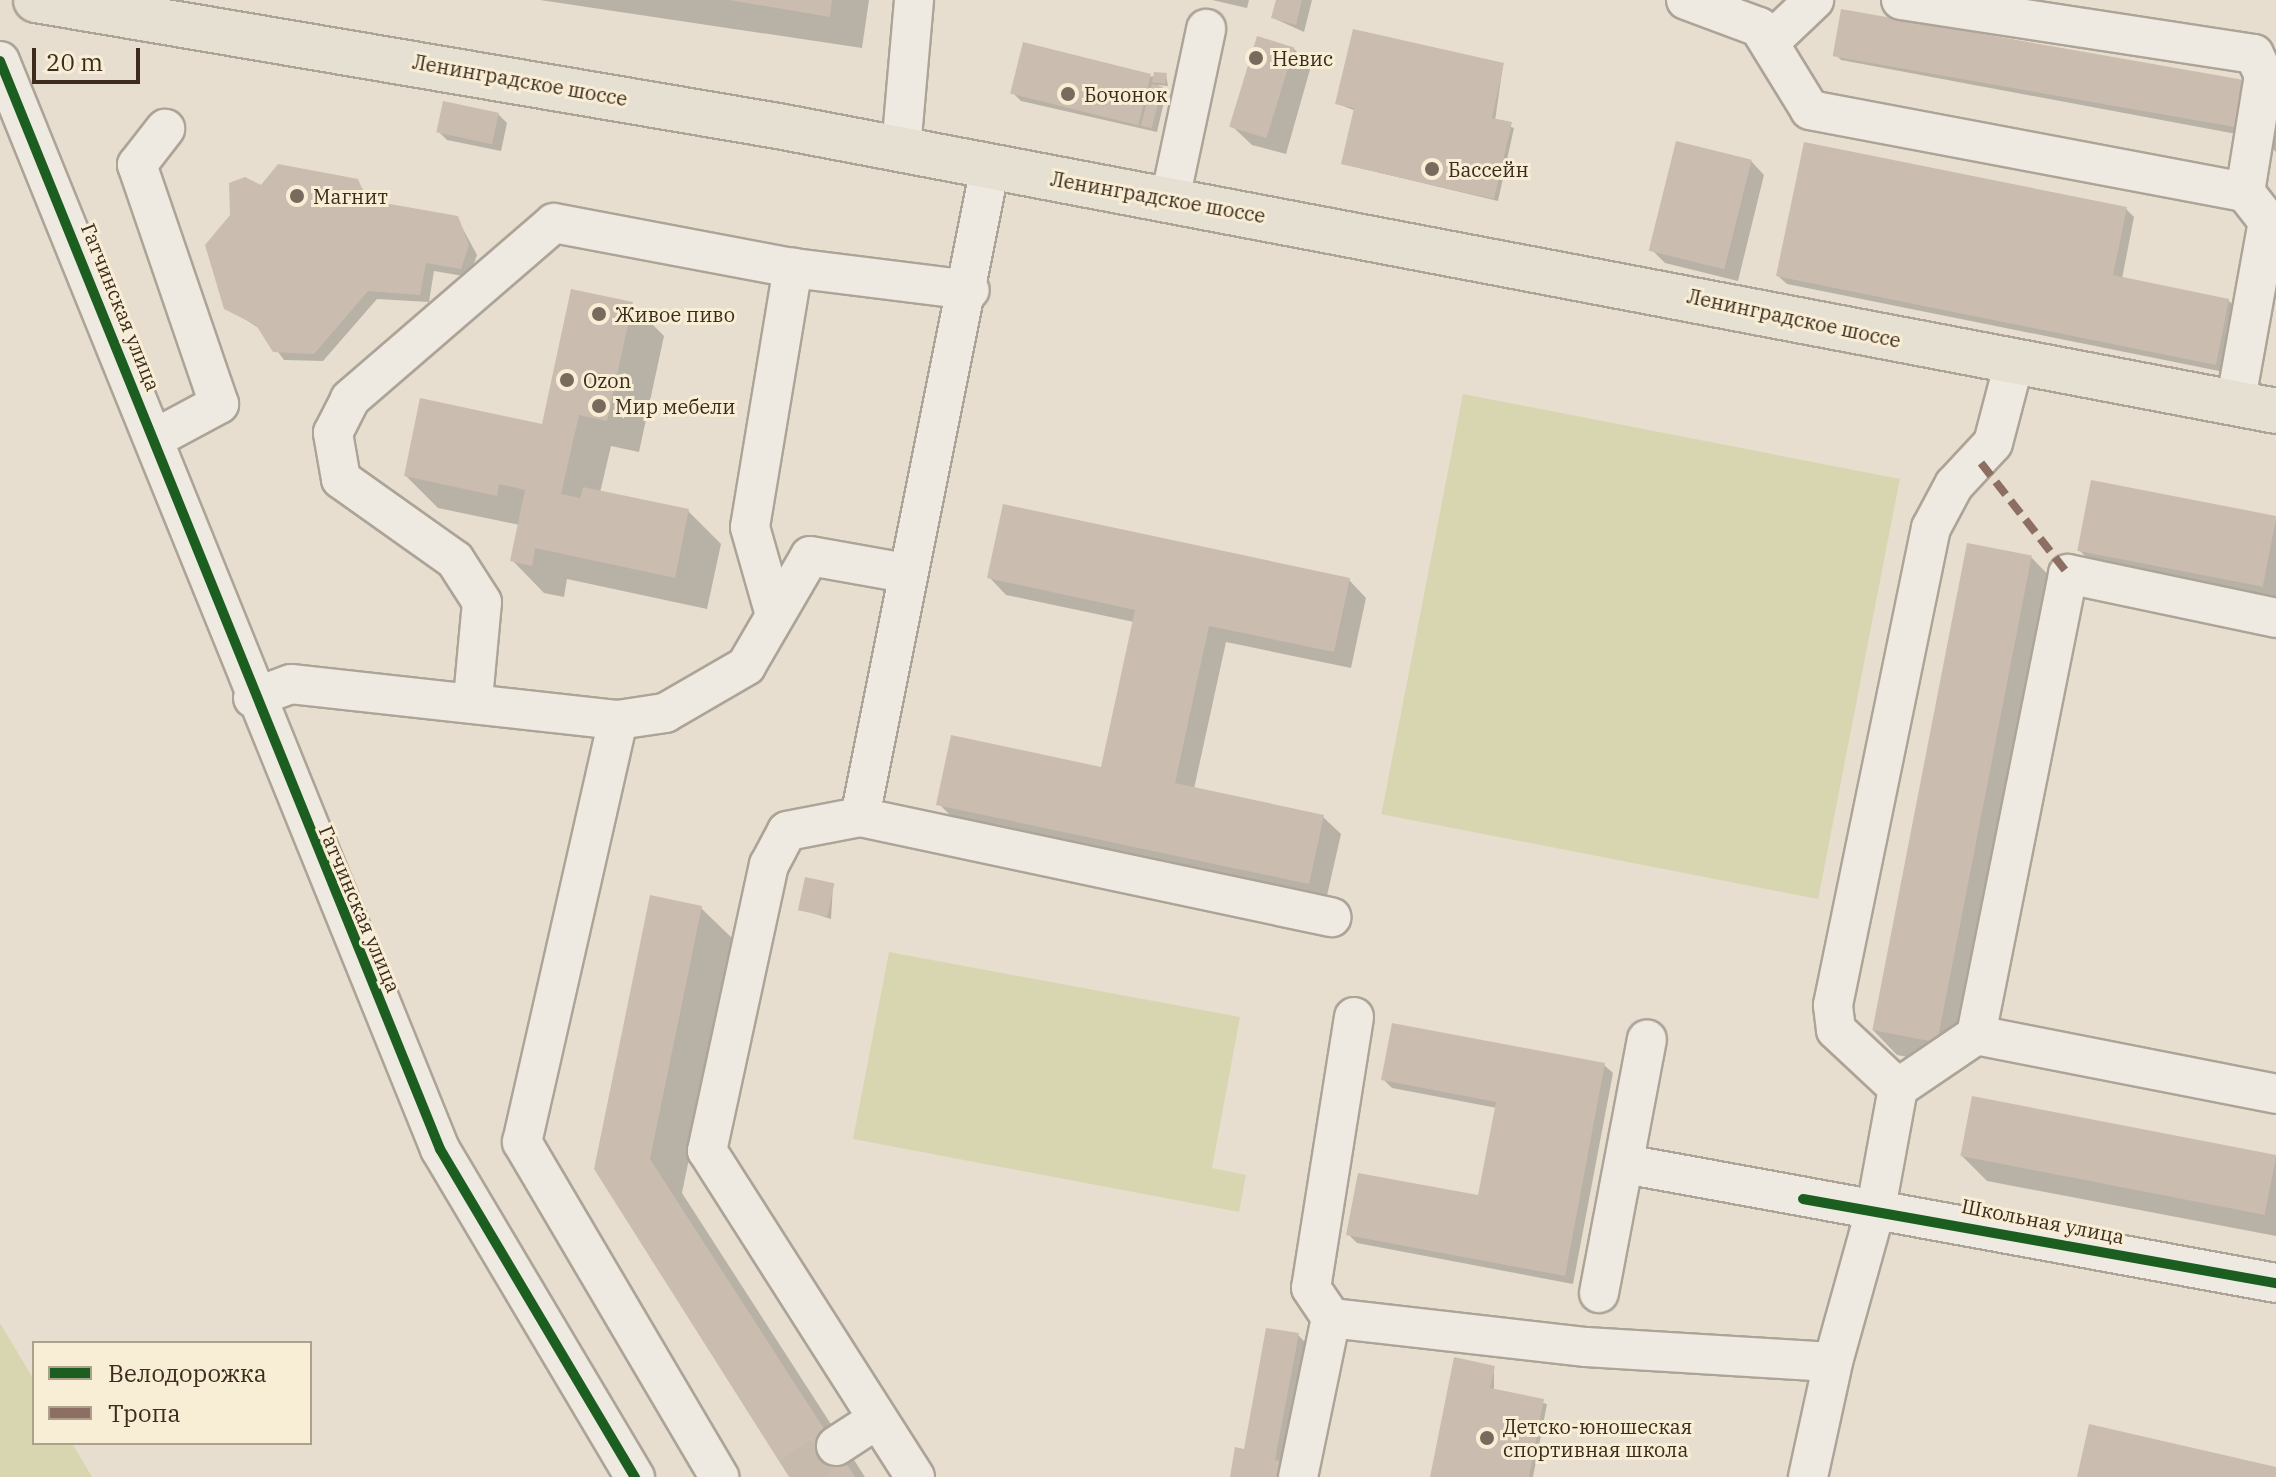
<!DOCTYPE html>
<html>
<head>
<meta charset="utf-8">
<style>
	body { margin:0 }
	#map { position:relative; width:2276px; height:1477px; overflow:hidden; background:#e7decf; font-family:"IBM Plex Serif",serif }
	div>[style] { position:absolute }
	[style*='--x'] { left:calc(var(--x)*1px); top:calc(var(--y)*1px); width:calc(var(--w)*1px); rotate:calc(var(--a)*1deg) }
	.green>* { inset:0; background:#d8d6b1; transform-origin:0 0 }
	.shadow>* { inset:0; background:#0003 }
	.building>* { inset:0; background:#cbbcb0; transform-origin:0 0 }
	.minor-tunnel>* { height:38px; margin-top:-19px; transform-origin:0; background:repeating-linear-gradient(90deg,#c5baac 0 38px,transparent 0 57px) }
	.roads { filter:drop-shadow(2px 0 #ada498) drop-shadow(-2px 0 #ada498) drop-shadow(0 2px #ada498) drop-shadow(0 -2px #ada498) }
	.minor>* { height:38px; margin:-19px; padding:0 19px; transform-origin:19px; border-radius:19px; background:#efeae1 }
	.major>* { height:44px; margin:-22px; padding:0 22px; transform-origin:22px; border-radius:22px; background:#e6e0d2 }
	.quiet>* { height:8px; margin-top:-4px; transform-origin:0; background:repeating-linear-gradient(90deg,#8d6e63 0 16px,transparent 0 24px) }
	.cycleway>* { height:10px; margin:-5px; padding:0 5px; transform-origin:5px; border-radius:5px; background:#1b5e20 }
	.dots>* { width:22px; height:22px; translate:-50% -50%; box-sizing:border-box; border:4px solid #f8edd5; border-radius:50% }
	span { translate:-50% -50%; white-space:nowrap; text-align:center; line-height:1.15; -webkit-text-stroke:6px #f8edd5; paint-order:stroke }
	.poi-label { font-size:20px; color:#3d2c1e }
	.left { translate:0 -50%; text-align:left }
	.street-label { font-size:20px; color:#3d2c1e }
	.legend { position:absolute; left:32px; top:1341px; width:280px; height:104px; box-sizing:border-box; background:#f8edd5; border:2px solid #ada08c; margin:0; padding:10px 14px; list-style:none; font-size:24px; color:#3d2c1e }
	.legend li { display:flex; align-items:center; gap:16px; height:40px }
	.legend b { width:40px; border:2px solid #ada08c }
	.scale { position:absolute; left:32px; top:48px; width:108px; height:36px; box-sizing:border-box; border:4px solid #3d2c1e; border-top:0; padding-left:10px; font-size:24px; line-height:28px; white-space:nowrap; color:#3d2c1e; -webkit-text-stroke:6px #f8edd5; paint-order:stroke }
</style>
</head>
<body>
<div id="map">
	<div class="green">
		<i style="left:1463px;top:394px;width:445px;height:428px;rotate:11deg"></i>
		<i style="clip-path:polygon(889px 952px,1240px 1017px,1212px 1168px,1246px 1175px,1239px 1212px,853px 1139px)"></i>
		<i style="clip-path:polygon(0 1323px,34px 1380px,34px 1443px,72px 1443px,92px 1477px,0 1477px)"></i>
	</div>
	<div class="shadow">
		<i style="clip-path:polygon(540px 0,869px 0,862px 48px)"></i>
		<i style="clip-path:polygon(1212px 0,1249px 0,1247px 8px)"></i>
		<i style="clip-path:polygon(1278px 0,1312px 0,1304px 32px,1273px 18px)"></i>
		<i style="clip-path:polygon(1293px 48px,1311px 66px,1286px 154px,1252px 145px,1234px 128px)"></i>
		<i style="clip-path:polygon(1837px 56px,2252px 83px,2247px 136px,1841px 60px)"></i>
		<i style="clip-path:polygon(1503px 65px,1495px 121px,1514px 128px,1498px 201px,1343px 164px,1356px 111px,1338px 104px)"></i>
		<i style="clip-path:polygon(1166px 75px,1168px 86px,1158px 85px,1166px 93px,1157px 132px,1021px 101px,1012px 92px)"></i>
		<i style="clip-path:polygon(2276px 103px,2276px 152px,2268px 145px)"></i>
		<i style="clip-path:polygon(498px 114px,507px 123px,501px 151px,447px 140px,439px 132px)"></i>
		<i style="clip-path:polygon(1751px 161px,1764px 175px,1738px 281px,1665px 263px,1652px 250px)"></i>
		<i style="clip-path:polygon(357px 181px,372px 203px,457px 218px,477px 255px,469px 277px,434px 271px,429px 302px,377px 299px,323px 361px,284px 360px,262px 330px,226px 307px,261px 187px)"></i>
		<i style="clip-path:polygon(2126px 209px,2134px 217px,2122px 279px,2228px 300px,2237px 309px,2224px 372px,1787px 284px,1778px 276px)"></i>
		<i style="clip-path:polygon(632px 304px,664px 336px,639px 452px,611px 446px,600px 493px,688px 511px,721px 544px,707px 609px,567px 579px,564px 597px,544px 593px,512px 560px,520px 525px,438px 508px,406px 476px,544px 427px)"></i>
		<i style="clip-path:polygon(2276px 519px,2276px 603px,2097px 568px,2079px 550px)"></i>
		<i style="clip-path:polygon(2031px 557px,2055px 582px,1960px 1067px,1897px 1055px,1873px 1030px)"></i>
		<i style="clip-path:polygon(989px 577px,1349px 580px,1366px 598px,1351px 668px,1226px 642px,1194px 789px,1323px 817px,1341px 834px,1326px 900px,956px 821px,939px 804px,1102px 769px,1134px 622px,1006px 595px)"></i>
		<i style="clip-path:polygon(833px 885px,831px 919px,800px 909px)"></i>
		<i style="clip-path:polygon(701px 908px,734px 940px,682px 1193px,865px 1477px,792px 1477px,596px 1169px)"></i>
		<i style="clip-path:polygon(1604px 1065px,1613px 1073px,1573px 1284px,1357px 1243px,1348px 1234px,1479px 1198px,1497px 1108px,1392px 1088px,1383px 1079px)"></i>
		<i style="clip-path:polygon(1962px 1156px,2276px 1157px,2276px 1236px,1987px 1181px)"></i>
		<i style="clip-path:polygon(1298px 1335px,1311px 1348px,1289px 1467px,1233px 1477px)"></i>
		<i style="clip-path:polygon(1494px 1368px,1494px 1390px,1547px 1404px,1533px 1477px,1432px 1477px)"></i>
	</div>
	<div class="building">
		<i style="clip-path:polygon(729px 0,832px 0,830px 17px)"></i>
		<i style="clip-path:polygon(1276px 0,1302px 0,1296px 25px,1271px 18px)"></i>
		<i style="left:1841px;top:9px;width:418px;height:48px;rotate:10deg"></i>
		<i style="clip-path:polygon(1353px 29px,1504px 63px,1492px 118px,1512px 122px,1494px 199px,1341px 164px,1354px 108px,1335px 104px)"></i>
		<i style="left:1257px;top:36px;width:39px;height:95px;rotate:17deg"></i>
		<i style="left:1023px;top:42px;width:132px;height:53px;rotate:14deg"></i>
		<i style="clip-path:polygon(1154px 72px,1167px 73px,1165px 84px,1152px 82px)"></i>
		<i style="left:1152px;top:84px;width:11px;height:43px;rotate:15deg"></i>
		<i style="left:443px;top:101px;width:57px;height:32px;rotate:12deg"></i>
		<i style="left:1676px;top:141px;width:78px;height:113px;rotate:14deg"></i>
		<i style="clip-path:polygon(1804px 142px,2127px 207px,2113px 275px,2229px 299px,2216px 365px,1776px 276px)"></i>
		<i style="clip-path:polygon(278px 164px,358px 179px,367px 200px,458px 216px,469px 245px,461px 269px,426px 263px,420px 295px,368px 291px,314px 354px,273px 352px,256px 325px,224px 309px,205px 245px,230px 215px,229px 183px,245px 177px,261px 185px)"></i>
		<i style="clip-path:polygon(571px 289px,633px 302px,607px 421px,579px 415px,561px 494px,580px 498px,583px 487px,689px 509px,675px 578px,535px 548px,532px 566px,510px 561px,525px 490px,499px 484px,497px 496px,404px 476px,420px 398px,542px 424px)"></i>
		<i style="left:2091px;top:480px;width:189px;height:72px;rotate:11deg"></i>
		<i style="clip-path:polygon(1003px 504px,1350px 578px,1334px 652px,1209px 626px,1175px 783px,1324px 815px,1309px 884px,936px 805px,951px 735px,1101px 767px,1135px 610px,987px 578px)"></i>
		<i style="left:1967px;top:543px;width:66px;height:496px;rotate:11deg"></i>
		<i style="left:805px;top:877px;width:30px;height:34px;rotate:12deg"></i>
		<i style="clip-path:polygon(650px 895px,702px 906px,650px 1159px,855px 1477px,789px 1477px,594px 1169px)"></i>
		<i style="clip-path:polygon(1392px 1023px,1605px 1063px,1565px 1276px,1346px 1235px,1358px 1173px,1478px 1195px,1496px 1102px,1381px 1080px)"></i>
		<i style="left:1972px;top:1096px;width:310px;height:61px;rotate:11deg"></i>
		<i style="clip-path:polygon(1266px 1328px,1299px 1333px,1275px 1460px,1286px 1462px,1283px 1477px,1230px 1477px,1235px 1447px,1244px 1449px)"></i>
		<i style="clip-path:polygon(1454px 1357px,1495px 1366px,1490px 1388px,1544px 1399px,1529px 1477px,1430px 1477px)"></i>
		<i style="clip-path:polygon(2089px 1424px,2276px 1467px,2276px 1477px,2077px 1477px)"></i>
	</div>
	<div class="minor-tunnel">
		<i style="--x:790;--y:1477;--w:55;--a:-34"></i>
	</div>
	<div class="roads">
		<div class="minor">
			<i style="--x:1686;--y:0;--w:78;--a:20.3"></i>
			<i style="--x:1759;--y:27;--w:97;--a:58.4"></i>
			<i style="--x:1810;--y:110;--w:443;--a:10.7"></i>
			<i style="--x:2245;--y:192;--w:37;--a:52"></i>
			<i style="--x:2268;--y:221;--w:186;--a:100.2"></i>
			<i style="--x:1901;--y:0;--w:357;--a:8.7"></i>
			<i style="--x:2254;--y:54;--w:23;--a:65"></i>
			<i style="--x:2264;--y:75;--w:119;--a:99.2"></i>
			<i style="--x:1773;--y:39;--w:57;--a:-43.6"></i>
			<i style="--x:0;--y:61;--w:1174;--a:67.98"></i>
			<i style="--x:440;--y:1149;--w:382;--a:59.3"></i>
			<i style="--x:901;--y:149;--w:150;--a:-85"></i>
			<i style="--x:1170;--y:199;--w:174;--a:-78"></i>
			<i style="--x:154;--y:439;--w:74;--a:-28.3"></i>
			<i style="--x:219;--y:404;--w:253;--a:-108.9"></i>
			<i style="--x:137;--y:165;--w:46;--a:-52.1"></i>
			<i style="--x:775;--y:615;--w:91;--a:-105.9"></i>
			<i style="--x:750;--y:527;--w:263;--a:-80.6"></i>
			<i style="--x:253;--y:698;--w:40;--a:-20.2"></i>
			<i style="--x:291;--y:684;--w:329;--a:6.3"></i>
			<i style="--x:618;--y:720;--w:48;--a:-8.5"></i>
			<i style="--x:665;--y:713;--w:94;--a:-30.1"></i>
			<i style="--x:746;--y:666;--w:127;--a:-59.8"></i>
			<i style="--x:810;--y:556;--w:97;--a:10.1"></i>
			<i style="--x:473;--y:699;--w:97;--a:-84.7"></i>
			<i style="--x:482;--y:602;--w:50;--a:-122.7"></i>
			<i style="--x:455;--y:560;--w:140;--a:-144.6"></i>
			<i style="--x:341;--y:479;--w:47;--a:-99.9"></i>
			<i style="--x:333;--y:433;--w:38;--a:-63"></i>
			<i style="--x:350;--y:399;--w:269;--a:-40.8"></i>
			<i style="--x:554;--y:223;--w:243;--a:10.7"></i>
			<i style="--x:793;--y:268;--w:178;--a:7.1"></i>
			<i style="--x:618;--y:720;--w:433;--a:102.8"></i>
			<i style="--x:522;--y:1142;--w:389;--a:59.5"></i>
			<i style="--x:860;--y:817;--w:663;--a:-78.69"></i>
			<i style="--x:1354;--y:1017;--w:274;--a:99"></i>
			<i style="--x:1311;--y:1288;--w:36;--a:56"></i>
			<i style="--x:1331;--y:1318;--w:257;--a:6.5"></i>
			<i style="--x:1586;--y:1347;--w:247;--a:3.5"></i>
			<i style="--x:1833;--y:1362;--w:160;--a:-74.4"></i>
			<i style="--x:1876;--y:1208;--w:122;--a:-79.6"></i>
			<i style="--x:1898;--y:1088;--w:85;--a:-136.9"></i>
			<i style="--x:1836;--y:1030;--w:25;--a:-97"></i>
			<i style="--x:1833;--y:1005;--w:487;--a:-78.4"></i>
			<i style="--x:1931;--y:528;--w:49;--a:-61.9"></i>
			<i style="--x:1954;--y:485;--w:57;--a:-47.1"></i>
			<i style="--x:1993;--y:443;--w:83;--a:-75.3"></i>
			<i style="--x:1976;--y:1035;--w:470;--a:-78.7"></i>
			<i style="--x:2068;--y:574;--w:213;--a:11.9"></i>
			<i style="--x:1898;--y:1088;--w:94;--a:-34.2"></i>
			<i style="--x:1976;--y:1035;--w:306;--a:11.1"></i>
			<i style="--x:1625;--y:1164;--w:662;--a:10.36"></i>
			<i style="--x:1599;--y:1293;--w:258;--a:-79.3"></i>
			<i style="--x:836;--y:1446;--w:48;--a:-33"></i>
			<i style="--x:915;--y:1477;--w:387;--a:-122.5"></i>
			<i style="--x:707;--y:1151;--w:293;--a:-77.8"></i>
			<i style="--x:769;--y:865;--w:38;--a:-62"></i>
			<i style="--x:787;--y:831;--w:74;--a:-10.9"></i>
			<i style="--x:860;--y:817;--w:482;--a:12"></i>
			<i style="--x:1298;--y:1477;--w:162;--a:-78.3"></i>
			<i style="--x:1808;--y:1477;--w:118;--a:-77.7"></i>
		</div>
		<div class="major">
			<i style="--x:36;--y:0;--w:753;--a:9.64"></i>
			<i style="--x:778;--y:126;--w:1525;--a:10.77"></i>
		</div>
	</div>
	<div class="quiet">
		<i style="--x:1981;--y:463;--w:141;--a:51.9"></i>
	</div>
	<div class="cycleway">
		<i style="--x:0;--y:61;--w:1174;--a:67.98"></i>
		<i style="--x:440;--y:1149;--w:382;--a:59.3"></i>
		<i style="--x:1803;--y:1199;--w:480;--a:10.1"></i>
	</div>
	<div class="dots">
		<i style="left:1256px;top:58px;background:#786a5c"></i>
		<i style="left:1068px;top:94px;background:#786a5c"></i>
		<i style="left:1432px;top:169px;background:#786a5c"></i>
		<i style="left:297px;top:196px;background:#786a5c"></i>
		<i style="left:599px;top:314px;background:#786a5c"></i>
		<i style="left:567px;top:380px;background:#786a5c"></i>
		<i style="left:599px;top:406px;background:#786a5c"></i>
		<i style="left:1487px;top:1438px;background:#786a5c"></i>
	</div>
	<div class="poi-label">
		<span class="left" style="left:1272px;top:58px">Невис</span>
		<span class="left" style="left:1084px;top:94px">Бочонок</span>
		<span class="left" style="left:1448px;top:169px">Бассейн</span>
		<span class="left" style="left:313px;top:196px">Магнит</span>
		<span class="left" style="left:615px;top:314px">Живое пиво</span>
		<span class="left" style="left:583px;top:380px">Ozon</span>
		<span class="left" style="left:615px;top:406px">Мир мебели</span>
		<span class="left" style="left:1503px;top:1438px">Детско-юношеская<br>спортивная школа</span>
	</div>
	<div class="street-label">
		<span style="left:520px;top:80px;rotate:10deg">Ленинградское шоссе</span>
		<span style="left:1158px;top:197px;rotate:10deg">Ленинградское шоссе</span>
		<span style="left:121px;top:307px;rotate:68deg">Гатчинская улица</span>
		<span style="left:1794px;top:318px;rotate:12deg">Ленинградское шоссе</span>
		<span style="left:360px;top:909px;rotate:67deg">Гатчинская улица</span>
		<span style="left:2043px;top:1221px;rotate:11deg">Школьная улица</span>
	</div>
	<ul class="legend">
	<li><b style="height:10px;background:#1b5e20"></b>Велодорожка</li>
	<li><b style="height:10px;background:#8d6e63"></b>Тропа</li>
	</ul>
	<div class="scale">20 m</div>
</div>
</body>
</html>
